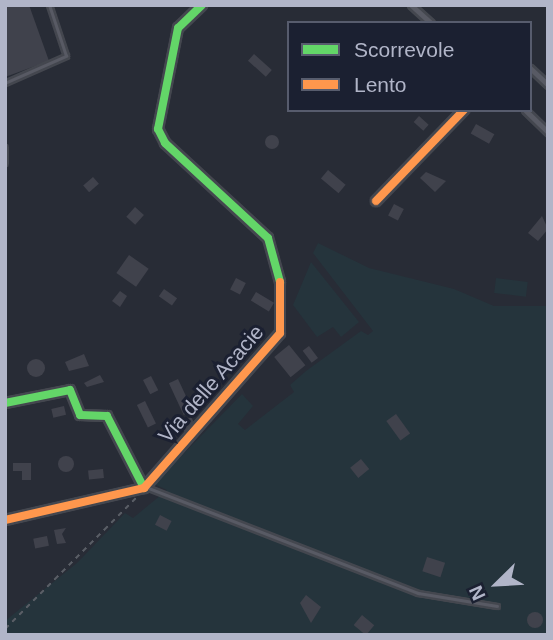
<!DOCTYPE html>
<html>
<head>
<meta charset="utf-8">
<style>
	body { margin:0 }
	#map { position:relative; width:553px; height:640px; overflow:hidden; background:#282c36; font-family:Arial,sans-serif }
	div>[style] { position:absolute }
	[style*='--x'] { left:calc(var(--x)*1px); top:calc(var(--y)*1px); width:calc(var(--w)*1px); rotate:calc(var(--a)*1deg) }
	.green>* { inset:0; background:#25343c; transform-origin:0 0 }
	.building>* { inset:0; background:#40424c; transform-origin:0 0 }
	.round { border-radius:50% }
	.path>* { height:2px; margin-top:-1px; transform-origin:0; background:repeating-linear-gradient(90deg,#5a5e66 0 5px,transparent 0 10px) }
	.roads { filter:drop-shadow(2px 0 #44474f) drop-shadow(-2px 0 #44474f) drop-shadow(0 2px #44474f) drop-shadow(0 -2px #44474f) }
	.lane>* { height:2.5px; margin:-1.25px; padding:0 1.25px; transform-origin:1.25px; border-radius:1.25px; background:#585a64 }
	.street>* { height:5px; margin:-2.5px; padding:0 2.5px; transform-origin:2.5px; border-radius:2.5px; background:#585a64 }
	.fast>* { height:8px; margin:-4px; padding:0 4px; transform-origin:4px; border-radius:4px; background:#63d668 }
	.slow>* { height:8px; margin:-4px; padding:0 4px; transform-origin:4px; border-radius:4px; background:#ff974d }
	span { translate:-50% -50%; white-space:nowrap; text-align:center; line-height:1.15; -webkit-text-stroke:6px #1b2031; paint-order:stroke }
	.street-label { font-size:21px; color:#b1b5c8 }
	.frame { position:absolute; inset:0; border:7px solid #b1b5c8; pointer-events:none }
	.legend { position:absolute; left:287px; top:21px; width:245px; height:91px; box-sizing:border-box; background:#1b2031; border:2px solid #575c6d; margin:0; padding:9px 12px; list-style:none; font-size:21px; color:#b1b5c8 }
	.legend li { display:flex; align-items:center; gap:14px; height:35px }
	.legend b { width:35px; border:2px solid #575c6d }
	.north { position:absolute; left:462px; top:549px; width:70px; height:70px; -webkit-text-stroke:5px #1b2031; paint-order:stroke; rotate:246deg; font-size:19px; font-weight:700; line-height:28px; text-align:center; color:#b1b5c8 }
	.north::after { content:''; display:block; margin:auto; width:24px; height:32px; background:#b1b5c8; clip-path:polygon(50% 0,100% 100%,50% 72%,0 100%) }
</style>
</head>
<body>
<div id="map">
	<div class="green">
		<i style="clip-path:polygon(318px 243px,369px 268px,454px 289px,494px 306px,548px 306px,548px 635px,5px 635px,5px 621px,77px 563px,125px 513px,133px 518px,167px 490px,154px 484px,242px 394px,253px 406px,238px 424px,245px 430px,294px 392px,290px 385px,306px 371px,361px 331px,368px 335px,373px 331px,313px 253px)"></i>
		<i style="clip-path:polygon(311px 262px,359px 322px,341px 337px,333px 327px,317px 337px,293px 305px)"></i>
		<i style="left:496px;top:278px;width:32px;height:15px;rotate:7deg"></i>
	</div>
	<div class="building">
		<i style="clip-path:polygon(5px 5px,29px 5px,49px 61px,5px 77px)"></i>
		<i style="left:254px;top:54px;width:24px;height:9px;rotate:42deg"></i>
		<i style="left:419px;top:116px;width:13px;height:8px;rotate:42deg"></i>
		<i style="left:476px;top:124px;width:21px;height:11px;rotate:29deg"></i>
		<i class="round" style="left:265px;top:135px;width:14px;height:14px"></i>
		<i style="left:328px;top:170px;width:23px;height:11px;rotate:40deg"></i>
		<i style="clip-path:polygon(426px 172px,446px 181px,435px 192px,420px 178px)"></i>
		<i style="left:93px;top:177px;width:9px;height:13px;rotate:49deg"></i>
		<i style="left:394px;top:204px;width:11px;height:13px;rotate:27deg"></i>
		<i style="left:135px;top:207px;width:12px;height:13px;rotate:42deg"></i>
		<i style="clip-path:polygon(542px 216px,548px 229px,538px 241px,528px 233px)"></i>
		<i style="left:129px;top:255px;width:24px;height:22px;rotate:35deg"></i>
		<i style="left:236px;top:278px;width:11px;height:13px;rotate:27deg"></i>
		<i style="left:164px;top:289px;width:16px;height:9px;rotate:35deg"></i>
		<i style="clip-path:polygon(120px 291px,127px 296px,120px 307px,112px 301px)"></i>
		<i style="left:256px;top:292px;width:21px;height:10px;rotate:31deg"></i>
		<i style="left:289px;top:345px;width:26px;height:19px;rotate:51deg"></i>
		<i style="left:309px;top:346px;width:15px;height:8px;rotate:53deg"></i>
		<i style="clip-path:polygon(84px 354px,89px 366px,69px 371px,65px 362px)"></i>
		<i class="round" style="left:27px;top:359px;width:18px;height:18px"></i>
		<i style="clip-path:polygon(100px 375px,104px 382px,87px 387px,84px 383px)"></i>
		<i style="left:151px;top:376px;width:16px;height:9px;rotate:63deg"></i>
		<i style="left:178px;top:379px;width:35px;height:10px;rotate:65deg"></i>
		<i style="left:145px;top:401px;width:25px;height:9px;rotate:64deg"></i>
		<i style="left:64px;top:406px;width:9px;height:13px;rotate:77deg"></i>
		<i style="left:396px;top:414px;width:24px;height:12px;rotate:54deg"></i>
		<i style="left:191px;top:417px;width:10px;height:13px;rotate:61deg"></i>
		<i class="round" style="left:58px;top:456px;width:16px;height:16px"></i>
		<i style="left:361px;top:459px;width:13px;height:14px;rotate:51deg"></i>
		<i style="clip-path:polygon(13px 463px,31px 463px,31px 480px,22px 480px,22px 471px,13px 471px)"></i>
		<i style="left:103px;top:469px;width:9px;height:15px;rotate:84deg"></i>
		<i style="left:160px;top:515px;width:13px;height:11px;rotate:27deg"></i>
		<i style="clip-path:polygon(66px 528px,62px 534px,66px 543px,57px 544px,54px 530px)"></i>
		<i style="left:47px;top:536px;width:10px;height:14px;rotate:79deg"></i>
		<i style="left:427px;top:557px;width:19px;height:15px;rotate:18deg"></i>
		<i style="clip-path:polygon(306px 595px,321px 607px,311px 623px,300px 603px)"></i>
		<i class="round" style="left:527px;top:612px;width:16px;height:16px"></i>
		<i style="left:362px;top:615px;width:16px;height:13px;rotate:40deg"></i>
	</div>
	<div class="path">
		<i style="--x:5;--y:629;--w:188;--a:-45"></i>
	</div>
	<div class="roads">
		<div class="lane">
			<i style="--x:5;--y:83;--w:67;--a:-23.9"></i>
			<i style="--x:66;--y:56;--w:54;--a:-108.4"></i>
			<i style="--x:5;--y:147;--w:16;--a:90"></i>
			<i style="--x:149;--y:488;--w:289;--a:21.3"></i>
			<i style="--x:418;--y:593;--w:80;--a:9.3"></i>
		</div>
		<div class="street">
			<i style="--x:411;--y:5;--w:27;--a:42"></i>
			<i style="--x:530;--y:68;--w:25;--a:43"></i>
			<i style="--x:525;--y:110;--w:32;--a:44"></i>
		</div>
		<div class="fast">
			<i style="--x:202;--y:5;--w:33;--a:136"></i>
			<i style="--x:178;--y:28;--w:103;--a:101.2"></i>
			<i style="--x:158;--y:129;--w:16;--a:63"></i>
			<i style="--x:165;--y:143;--w:140;--a:42.7"></i>
			<i style="--x:268;--y:238;--w:46;--a:74.7"></i>
			<i style="--x:5;--y:403;--w:66;--a:-11.3"></i>
			<i style="--x:70;--y:390;--w:27;--a:68"></i>
			<i style="--x:80;--y:415;--w:27;--a:2"></i>
			<i style="--x:107;--y:416;--w:81;--a:62.8"></i>
		</div>
		<div class="slow">
			<i style="--x:376;--y:201;--w:127;--a:-46"></i>
			<i style="--x:5;--y:520;--w:143;--a:-13"></i>
			<i style="--x:144;--y:488;--w:206;--a:-48.7"></i>
			<i style="--x:280;--y:333;--w:51;--a:-90"></i>
		</div>
	</div>
	<div class="street-label">
		<span style="left:211px;top:384px;rotate:-49deg">Via delle Acacie</span>
	</div>
	<div class="frame"></div>
	<ul class="legend">
	<li><b style="height:9px;background:#63d668"></b>Scorrevole</li>
	<li><b style="height:9px;background:#ff974d"></b>Lento</li>
	</ul>
	<div class="north">N</div>
</div>
</body>
</html>
